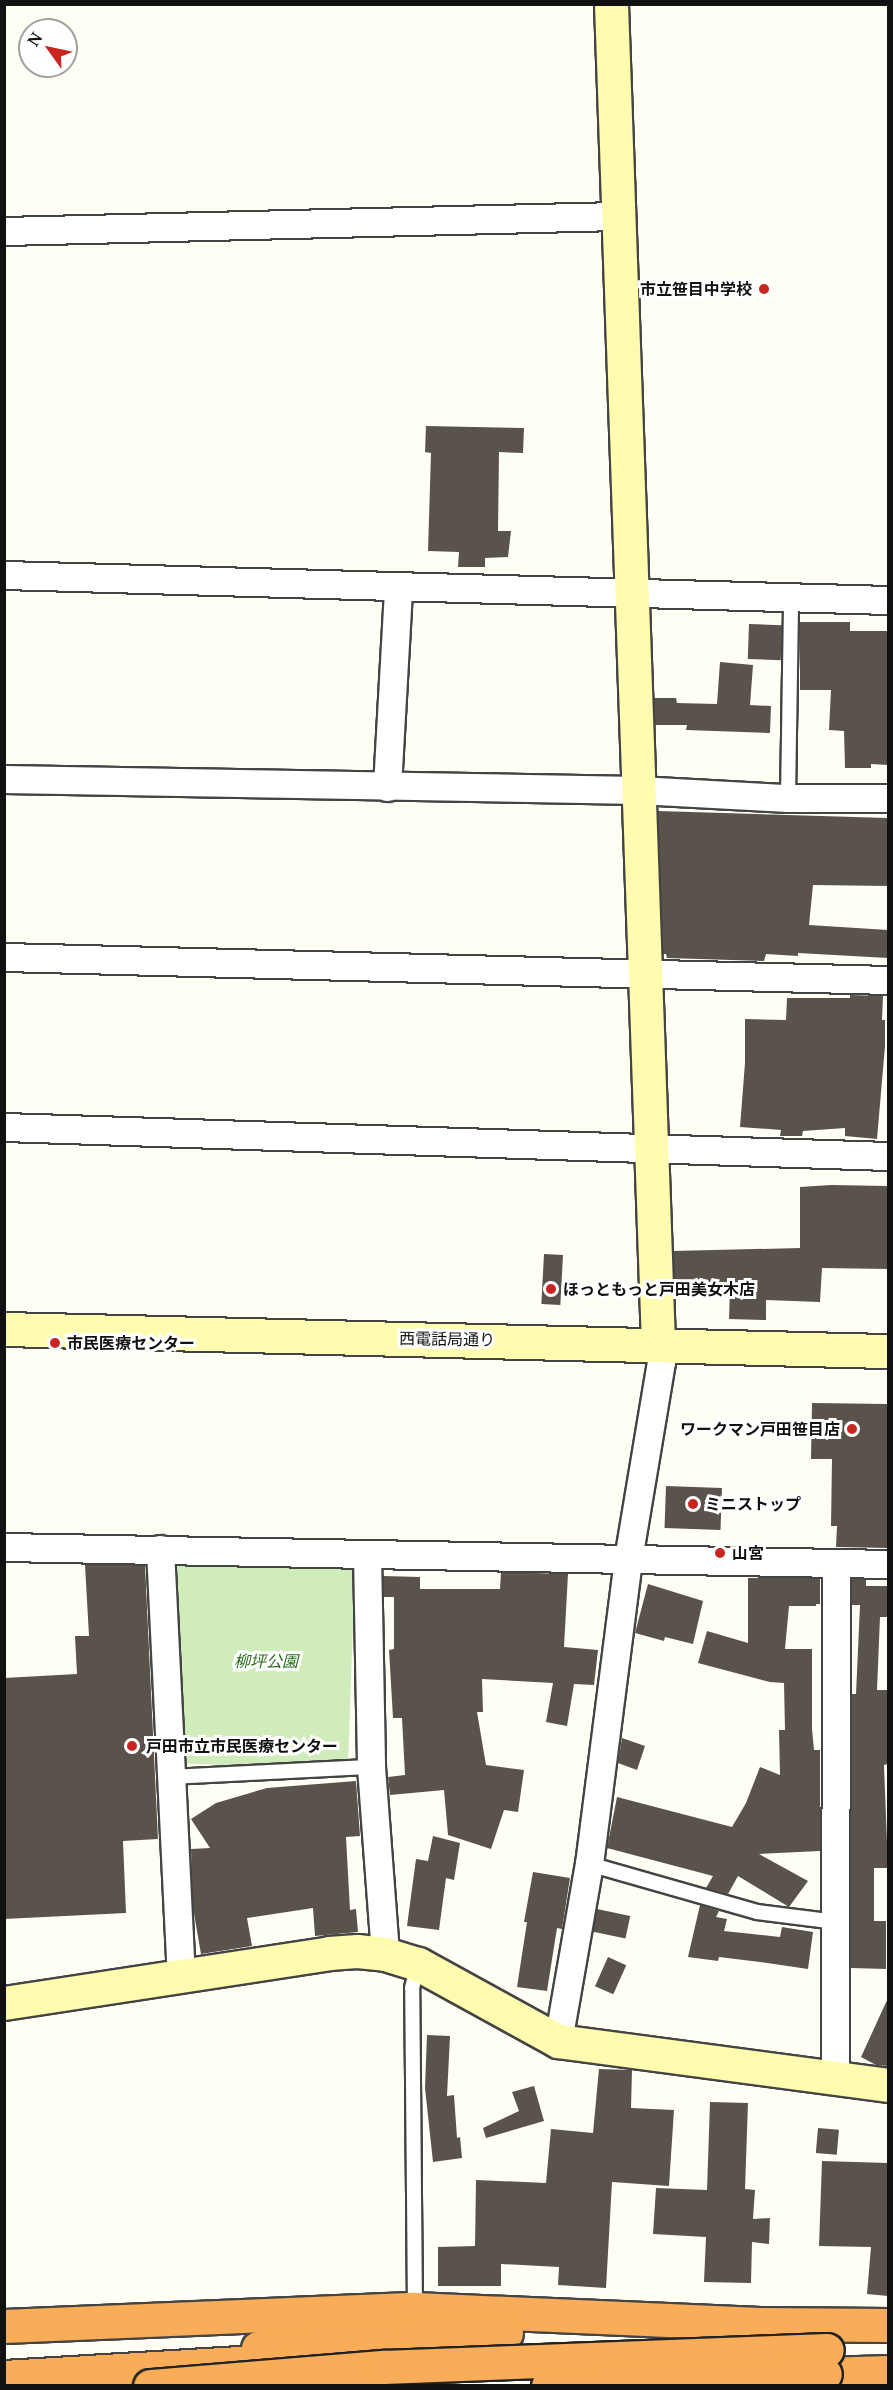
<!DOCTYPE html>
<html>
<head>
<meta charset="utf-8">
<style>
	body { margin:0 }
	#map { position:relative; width:893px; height:2390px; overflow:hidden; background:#fffef5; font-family:"Noto Serif","Noto Sans JP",serif }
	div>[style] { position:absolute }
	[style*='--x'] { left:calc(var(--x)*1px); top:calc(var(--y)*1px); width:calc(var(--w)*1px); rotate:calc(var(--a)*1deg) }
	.green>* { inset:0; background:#d1ecbb; transform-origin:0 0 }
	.building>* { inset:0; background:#5a534c; transform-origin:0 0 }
	.roads { filter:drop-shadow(2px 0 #444) drop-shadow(-2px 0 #444) drop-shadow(0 2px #444) drop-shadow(0 -2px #444) }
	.lane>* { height:14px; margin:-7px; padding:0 7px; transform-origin:7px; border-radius:7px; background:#fff }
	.street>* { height:27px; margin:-13.5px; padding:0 13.5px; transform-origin:13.5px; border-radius:13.5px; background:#fff }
	.secondary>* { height:33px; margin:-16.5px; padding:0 16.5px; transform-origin:16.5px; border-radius:16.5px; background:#fffcb0 }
	.highway>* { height:33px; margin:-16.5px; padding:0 16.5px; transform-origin:16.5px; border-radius:16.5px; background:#f9ad58 }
	.bridges { filter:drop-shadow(2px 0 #222) drop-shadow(-2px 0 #222) drop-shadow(0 2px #222) drop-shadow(0 -2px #222) }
	.highway-bridge>* { height:33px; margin:-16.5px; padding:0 16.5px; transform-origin:16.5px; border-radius:16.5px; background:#f9ad58 }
	.dots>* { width:16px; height:16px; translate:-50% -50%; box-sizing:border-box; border:3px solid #fff; border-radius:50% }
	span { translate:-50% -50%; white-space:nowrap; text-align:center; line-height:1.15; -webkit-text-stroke:6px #fff; paint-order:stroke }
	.poi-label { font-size:16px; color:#111; font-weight:700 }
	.right { translate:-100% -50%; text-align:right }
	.left { translate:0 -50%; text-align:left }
	.street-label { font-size:16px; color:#111 }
	.park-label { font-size:16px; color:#286d1d; font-style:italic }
	.frame { position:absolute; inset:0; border:6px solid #111; pointer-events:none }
	.north { position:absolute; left:18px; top:18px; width:60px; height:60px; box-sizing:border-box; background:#fff; border:2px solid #a0a0a0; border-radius:50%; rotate:303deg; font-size:16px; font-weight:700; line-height:24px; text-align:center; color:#111 }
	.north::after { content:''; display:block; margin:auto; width:21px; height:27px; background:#c82521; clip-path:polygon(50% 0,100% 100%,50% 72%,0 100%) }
</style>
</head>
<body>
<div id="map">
	<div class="green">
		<i style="left:172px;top:1562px;width:183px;height:201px;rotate:2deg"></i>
	</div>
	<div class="building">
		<i style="clip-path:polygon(426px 426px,524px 428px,523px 453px,499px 452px,498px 531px,511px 531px,508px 557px,485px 558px,485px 567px,458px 567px,459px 552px,428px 551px,431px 453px,425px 452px)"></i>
		<i style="clip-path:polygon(800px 622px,850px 622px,850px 631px,888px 631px,888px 765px,871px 764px,871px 768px,845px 768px,844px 731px,829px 730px,831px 690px,800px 690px)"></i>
		<i style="left:749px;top:624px;width:33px;height:35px;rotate:2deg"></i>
		<i style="clip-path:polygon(720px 662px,753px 665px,750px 705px,771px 706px,770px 733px,686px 730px,687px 725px,655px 725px,654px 698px,676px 698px,677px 703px,717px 704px)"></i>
		<i style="clip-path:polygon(658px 811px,888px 818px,888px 886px,813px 885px,809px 925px,888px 930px,888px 958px,798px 953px,798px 956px,766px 954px,764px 961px,667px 958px,666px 954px,663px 954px)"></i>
		<i style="clip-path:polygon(850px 995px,883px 996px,882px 1020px,885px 1020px,885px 1046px,877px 1139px,845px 1136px,845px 1128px,803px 1131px,802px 1136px,780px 1136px,781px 1130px,740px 1127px,745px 1063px,745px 1019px,786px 1020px,787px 998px,850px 998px)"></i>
		<i style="clip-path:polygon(831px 1185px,888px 1186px,888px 1269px,822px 1268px,820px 1302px,766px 1300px,766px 1320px,729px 1319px,730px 1289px,675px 1289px,673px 1251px,800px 1248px,800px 1187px)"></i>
		<i style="left:544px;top:1254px;width:19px;height:50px;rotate:3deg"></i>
		<i style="clip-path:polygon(812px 1403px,888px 1404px,888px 1548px,836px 1547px,837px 1526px,831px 1526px,832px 1459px,811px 1459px)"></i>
		<i style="left:666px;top:1486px;width:56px;height:42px;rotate:2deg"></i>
		<i style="clip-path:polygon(85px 1565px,145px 1565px,158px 1839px,123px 1841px,126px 1913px,4px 1919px,4px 1678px,77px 1674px,75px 1636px,89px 1636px)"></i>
		<i style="clip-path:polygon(501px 1572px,568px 1574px,564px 1647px,598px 1650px,594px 1685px,574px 1684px,567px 1726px,546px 1722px,553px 1683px,482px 1679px,483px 1712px,477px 1712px,486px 1765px,524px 1770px,518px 1812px,504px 1810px,491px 1849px,448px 1835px,444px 1790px,390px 1795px,388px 1777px,405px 1775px,402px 1718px,393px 1718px,389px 1650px,394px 1649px,394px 1597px,384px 1597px,383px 1576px,420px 1577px,420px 1589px,500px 1589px)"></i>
		<i style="clip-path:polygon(748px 1578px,820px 1578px,820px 1604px,816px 1604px,816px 1606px,789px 1606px,785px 1649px,812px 1649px,812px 1729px,814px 1750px,820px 1750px,820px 1851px,759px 1854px,808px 1881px,789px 1907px,738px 1876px,728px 1894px,706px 1888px,713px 1876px,607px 1848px,617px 1797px,732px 1827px,746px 1803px,760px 1767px,780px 1775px,779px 1730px,785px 1730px,784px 1683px,770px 1682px,698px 1663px,707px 1631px,748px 1643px)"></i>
		<i style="clip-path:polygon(852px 1579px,866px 1579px,866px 1586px,888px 1586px,888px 1617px,880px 1617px,877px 1690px,887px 1690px,888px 1764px,884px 1765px,888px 1868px,874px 1868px,874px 1921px,886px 1921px,886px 1969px,851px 1968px,851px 1694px,856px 1694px,860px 1605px,852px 1605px)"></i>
		<i style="clip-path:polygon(648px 1584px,703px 1601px,693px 1644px,665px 1637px,664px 1641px,635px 1633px)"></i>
		<i style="clip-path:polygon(622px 1738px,645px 1746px,637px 1770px,618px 1763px)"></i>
		<i style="clip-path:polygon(356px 1781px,360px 1836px,346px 1837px,350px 1910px,356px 1909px,358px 1932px,315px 1936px,313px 1908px,247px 1918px,252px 1946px,201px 1954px,193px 1908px,191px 1849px,210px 1848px,191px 1819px,216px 1803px,267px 1788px)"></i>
		<i style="clip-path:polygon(433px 1836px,460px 1843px,454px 1880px,446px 1878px,439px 1930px,407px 1926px,416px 1859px,428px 1861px)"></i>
		<i style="clip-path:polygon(533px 1872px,570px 1878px,562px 1929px,557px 1928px,547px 1991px,517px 1987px,527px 1922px,524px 1922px)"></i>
		<i style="clip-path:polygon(700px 1905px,719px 1911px,716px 1917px,727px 1919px,724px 1931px,780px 1937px,782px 1927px,813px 1932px,808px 1969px,760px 1962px,719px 1957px,718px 1961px,688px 1957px)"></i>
		<i style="left:597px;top:1909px;width:34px;height:23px;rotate:12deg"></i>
		<i style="left:608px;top:1957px;width:20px;height:32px;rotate:24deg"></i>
		<i style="clip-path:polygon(888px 1998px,888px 2066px,876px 2065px,861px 2057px)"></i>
		<i style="clip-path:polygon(427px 2035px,450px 2036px,447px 2096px,454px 2095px,457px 2138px,460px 2137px,462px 2158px,433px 2162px,425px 2088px)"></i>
		<i style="clip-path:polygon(599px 2069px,632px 2070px,631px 2108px,674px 2110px,669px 2186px,612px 2182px,606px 2288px,558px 2285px,559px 2267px,501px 2264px,501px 2286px,438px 2286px,438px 2247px,475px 2246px,476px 2180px,546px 2183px,551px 2129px,593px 2133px)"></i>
		<i style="clip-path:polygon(534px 2086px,544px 2121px,486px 2138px,483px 2128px,519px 2111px,512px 2092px)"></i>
		<i style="clip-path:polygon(710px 2102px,748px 2103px,745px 2189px,755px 2190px,753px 2219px,770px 2218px,769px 2244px,752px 2242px,751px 2283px,704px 2282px,706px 2237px,653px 2234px,656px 2188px,707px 2190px)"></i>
		<i style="left:818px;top:2128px;width:21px;height:25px;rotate:5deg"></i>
		<i style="clip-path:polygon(822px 2161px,888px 2163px,888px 2296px,867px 2294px,871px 2247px,819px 2246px)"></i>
	</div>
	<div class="roads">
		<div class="lane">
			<i style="--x:788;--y:798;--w:200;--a:-89.1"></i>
			<i style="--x:172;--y:1777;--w:199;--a:-2.9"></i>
			<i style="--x:589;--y:1864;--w:175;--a:15.9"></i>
			<i style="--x:757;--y:1912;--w:80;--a:7.2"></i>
			<i style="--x:415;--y:2309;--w:321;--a:-90.5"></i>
			<i style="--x:412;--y:1988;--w:25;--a:-76"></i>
		</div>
		<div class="street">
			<i style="--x:4;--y:231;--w:615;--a:-1.4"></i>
			<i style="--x:4;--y:575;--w:884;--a:1.62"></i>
			<i style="--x:4;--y:779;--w:634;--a:0.99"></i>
			<i style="--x:638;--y:790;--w:150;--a:3.1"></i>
			<i style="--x:788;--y:798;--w:100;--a:0"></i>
			<i style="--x:387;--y:787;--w:199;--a:-86.8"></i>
			<i style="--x:4;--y:957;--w:884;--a:1.49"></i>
			<i style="--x:4;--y:1127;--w:884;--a:1.88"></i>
			<i style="--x:4;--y:1547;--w:884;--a:1.1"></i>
			<i style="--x:160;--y:1549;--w:427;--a:87.2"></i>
			<i style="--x:367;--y:1554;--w:213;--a:88.9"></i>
			<i style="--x:371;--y:1767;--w:188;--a:85.7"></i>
			<i style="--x:558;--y:2041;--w:180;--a:-80.1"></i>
			<i style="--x:589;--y:1864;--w:307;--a:-82.7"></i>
			<i style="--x:628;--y:1559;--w:200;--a:-80.5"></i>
			<i style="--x:661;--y:1362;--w:18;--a:-99"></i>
			<i style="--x:835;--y:2078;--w:515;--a:-89.89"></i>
		</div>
		<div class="secondary">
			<i style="--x:611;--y:4;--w:1341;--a:87.99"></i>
			<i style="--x:4;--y:1329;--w:884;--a:1.43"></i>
			<i style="--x:4;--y:2003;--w:329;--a:-8.7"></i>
			<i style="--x:329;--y:1953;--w:28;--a:-4"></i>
			<i style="--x:357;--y:1951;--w:28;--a:6"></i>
			<i style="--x:385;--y:1954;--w:34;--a:17"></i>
			<i style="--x:418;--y:1964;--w:160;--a:28.8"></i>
			<i style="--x:558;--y:2041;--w:333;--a:7.6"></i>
		</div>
		<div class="highway">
			<i style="--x:4;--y:2326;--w:411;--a:-2.4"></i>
			<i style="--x:415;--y:2309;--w:345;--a:2.5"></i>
			<i style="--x:760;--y:2324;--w:128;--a:0.4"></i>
			<i style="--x:258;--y:2348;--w:157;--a:-4.8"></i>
			<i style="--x:414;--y:2335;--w:92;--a:-1.2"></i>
			<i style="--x:825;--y:2374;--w:63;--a:-1.8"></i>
			<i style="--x:4;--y:2377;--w:283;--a:-3.4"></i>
		</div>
	</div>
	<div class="bridges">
		<div class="highway-bridge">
			<i style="--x:150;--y:2386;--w:234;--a:-4.7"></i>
			<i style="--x:383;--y:2367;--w:444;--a:-2.2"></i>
			<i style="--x:548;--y:2386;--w:277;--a:-2.5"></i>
		</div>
	</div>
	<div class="dots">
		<i style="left:764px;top:289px;background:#c82521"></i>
		<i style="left:551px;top:1289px;background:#c82521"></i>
		<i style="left:55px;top:1343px;background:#c82521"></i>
		<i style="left:852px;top:1429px;background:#c82521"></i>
		<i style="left:693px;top:1504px;background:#c82521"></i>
		<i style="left:720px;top:1553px;background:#c82521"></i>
		<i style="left:132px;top:1746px;background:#c82521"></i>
	</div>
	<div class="poi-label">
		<span class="right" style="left:752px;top:289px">市立笹目中学校</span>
		<span class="left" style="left:563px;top:1289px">ほっともっと戸田美女木店</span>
		<span class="left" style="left:67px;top:1343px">市民医療センター</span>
		<span class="right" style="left:840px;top:1429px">ワークマン戸田笹目店</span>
		<span class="left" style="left:705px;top:1504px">ミニストップ</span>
		<span class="left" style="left:732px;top:1553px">山宮</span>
		<span class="left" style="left:146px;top:1746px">戸田市立市民医療センター</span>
	</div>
	<div class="street-label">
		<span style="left:447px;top:1339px;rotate:1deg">西電話局通り</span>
	</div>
	<div class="park-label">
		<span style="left:266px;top:1661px">柳坪公園</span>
	</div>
	<div class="frame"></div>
	<div class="north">N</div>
</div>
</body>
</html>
